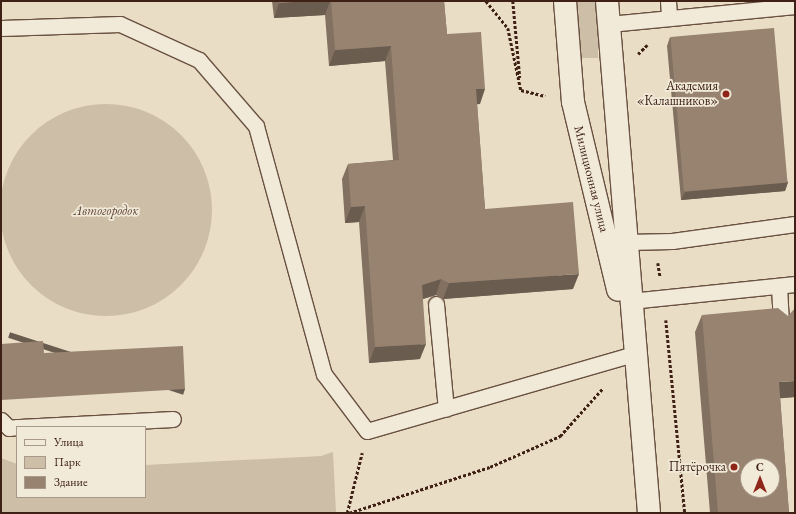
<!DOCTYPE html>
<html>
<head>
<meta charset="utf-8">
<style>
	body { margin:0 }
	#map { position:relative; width:796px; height:514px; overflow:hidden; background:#e9dec5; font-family:"EB Garamond",serif }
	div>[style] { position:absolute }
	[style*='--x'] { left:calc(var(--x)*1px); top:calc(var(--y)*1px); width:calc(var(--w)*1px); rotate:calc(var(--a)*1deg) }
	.green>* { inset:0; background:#ccbea7; transform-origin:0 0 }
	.round { border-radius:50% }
	.path>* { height:2.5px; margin-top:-1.25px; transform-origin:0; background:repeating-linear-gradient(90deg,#3e2014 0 3px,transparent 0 5px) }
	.roads { filter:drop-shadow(1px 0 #695040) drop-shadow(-1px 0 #695040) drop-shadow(0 1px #695040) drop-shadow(0 -1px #695040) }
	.service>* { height:15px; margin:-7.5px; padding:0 7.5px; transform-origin:7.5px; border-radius:7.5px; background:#f1ead9 }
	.minor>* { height:22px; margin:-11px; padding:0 11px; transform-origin:11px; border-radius:11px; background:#f1ead9 }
	.wall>* { inset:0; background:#827160 }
	.shaded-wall>* { inset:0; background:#6a5c4e; transform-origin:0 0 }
	.building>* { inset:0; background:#978370; transform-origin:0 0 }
	.dots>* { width:11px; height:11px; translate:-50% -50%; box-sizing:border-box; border:2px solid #f1ead9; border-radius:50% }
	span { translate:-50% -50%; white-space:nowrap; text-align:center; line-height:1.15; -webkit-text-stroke:3.5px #f1ead9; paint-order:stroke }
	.poi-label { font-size:13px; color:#3e2014 }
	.right { translate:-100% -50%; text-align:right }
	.street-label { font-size:13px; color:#3e2014 }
	.park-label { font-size:13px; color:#624839; font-style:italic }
	.frame { position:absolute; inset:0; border:2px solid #3e2014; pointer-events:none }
	.legend { position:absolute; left:16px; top:426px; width:130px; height:72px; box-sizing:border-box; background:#f1ead9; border:1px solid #a9998a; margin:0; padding:5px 7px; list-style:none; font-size:12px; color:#3e2014 }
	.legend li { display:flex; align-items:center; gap:8px; height:20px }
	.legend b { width:20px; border:1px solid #a9998a }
	.north { position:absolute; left:740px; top:458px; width:40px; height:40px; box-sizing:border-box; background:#f1ead9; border:1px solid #a9998a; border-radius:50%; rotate:0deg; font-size:11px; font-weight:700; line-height:16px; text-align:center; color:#3e2014 }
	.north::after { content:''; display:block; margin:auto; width:14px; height:18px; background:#8f2418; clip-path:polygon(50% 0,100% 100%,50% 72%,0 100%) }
</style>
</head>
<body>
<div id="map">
	<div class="green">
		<i style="left:573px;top:1px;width:25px;height:57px"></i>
		<i class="round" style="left:0;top:104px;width:212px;height:212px"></i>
		<i style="clip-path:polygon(333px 452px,336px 513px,1px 513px,1px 458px,17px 464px,17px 497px,145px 497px,145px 465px,321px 456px)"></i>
	</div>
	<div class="path">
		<i style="--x:486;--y:1;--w:35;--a:51"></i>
		<i style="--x:508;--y:28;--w:63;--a:78.2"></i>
		<i style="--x:521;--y:90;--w:25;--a:14"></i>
		<i style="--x:513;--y:1;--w:77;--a:84.8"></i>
		<i style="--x:638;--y:54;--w:13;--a:-45"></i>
		<i style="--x:658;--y:263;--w:13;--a:81"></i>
		<i style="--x:666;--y:320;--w:194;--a:84.4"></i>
		<i style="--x:347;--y:513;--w:62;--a:-76"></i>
		<i style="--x:349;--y:513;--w:148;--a:-18.1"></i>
		<i style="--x:490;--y:467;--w:77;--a:-23.9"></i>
		<i style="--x:560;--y:436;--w:64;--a:-48.1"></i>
	</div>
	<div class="roads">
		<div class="service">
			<i style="--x:668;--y:1;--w:16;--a:86"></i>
			<i style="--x:609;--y:24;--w:187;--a:-5.5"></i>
			<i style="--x:1;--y:28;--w:119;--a:-1.9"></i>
			<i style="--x:120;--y:24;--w:87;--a:24.5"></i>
			<i style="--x:199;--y:60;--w:87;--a:49.2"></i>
			<i style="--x:256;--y:126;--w:257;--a:74.7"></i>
			<i style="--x:324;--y:374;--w:71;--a:53"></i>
			<i style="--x:367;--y:431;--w:278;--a:-16.1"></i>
			<i style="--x:626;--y:242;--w:46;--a:-1.2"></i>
			<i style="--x:672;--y:241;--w:124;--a:-7.9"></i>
			<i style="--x:779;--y:286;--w:38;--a:87"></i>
			<i style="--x:630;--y:301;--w:166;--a:-5.9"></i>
			<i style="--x:436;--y:304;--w:105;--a:84.6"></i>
			<i style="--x:1;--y:420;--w:11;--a:45"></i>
			<i style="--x:9;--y:428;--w:8;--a:-7"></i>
			<i style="--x:19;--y:427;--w:154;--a:-3"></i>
		</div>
		<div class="minor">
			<i style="--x:565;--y:1;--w:101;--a:85.5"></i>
			<i style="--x:573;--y:102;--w:193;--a:76.5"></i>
			<i style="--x:607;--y:1;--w:514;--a:85.31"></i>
		</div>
	</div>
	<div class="wall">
		<i style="clip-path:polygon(272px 1px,444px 1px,447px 34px,480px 104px,477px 104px,485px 209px,573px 289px,443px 299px,436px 295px,423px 299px,420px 359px,369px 363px,359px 222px,345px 223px,342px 179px,348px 164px,393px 160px,385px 61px,329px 66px,325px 15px,274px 18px)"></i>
		<i style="clip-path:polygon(670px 37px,788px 182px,785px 191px,681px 200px,667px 46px)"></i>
		<i style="clip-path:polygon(702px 315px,795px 397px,780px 398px,789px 513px,710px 513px,695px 332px)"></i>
	</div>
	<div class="shaded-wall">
		<i style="clip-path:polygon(307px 1px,330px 1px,325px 15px,274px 18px,279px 3px)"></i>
		<i style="clip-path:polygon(391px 46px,385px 61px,329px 66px,335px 50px)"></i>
		<i style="clip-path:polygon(476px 89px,485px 89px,480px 104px,471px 105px)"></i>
		<i style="clip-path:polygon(788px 182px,785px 191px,681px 200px,685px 192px)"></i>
		<i style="clip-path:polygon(365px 206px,359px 222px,345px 223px,351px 207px)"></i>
		<i style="clip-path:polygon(579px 274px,573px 289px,443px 299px,449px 283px)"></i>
		<i style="clip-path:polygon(441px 279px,436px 295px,416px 301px,422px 285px)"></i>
		<i style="clip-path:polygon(426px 344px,420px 359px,369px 363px,375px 347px)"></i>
		<i style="clip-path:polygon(795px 381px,795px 397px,773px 399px,779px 382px)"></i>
		<i style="left:185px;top:389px;width:6px;height:184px;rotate:108deg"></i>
	</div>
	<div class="building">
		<i style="clip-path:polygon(279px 1px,307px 1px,279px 3px)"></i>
		<i style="clip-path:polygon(331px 1px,444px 1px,447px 34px,481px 32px,485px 89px,476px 89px,485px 209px,573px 202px,579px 274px,449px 283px,441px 279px,422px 285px,426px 344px,375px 347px,365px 206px,351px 207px,348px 164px,399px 160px,391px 46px,335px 50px)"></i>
		<i style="left:774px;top:28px;width:155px;height:104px;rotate:85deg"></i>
		<i style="clip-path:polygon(evenodd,778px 308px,788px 316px,795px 308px,795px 381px,779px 382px,789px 513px,718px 513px,702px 315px,778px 308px,748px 466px,772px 466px,772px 490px,748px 490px,748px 466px)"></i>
		<i style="clip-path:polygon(43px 341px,44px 353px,183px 346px,185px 389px,1px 400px,1px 344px)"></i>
	</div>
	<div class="dots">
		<i style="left:726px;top:94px;background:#8f2418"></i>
		<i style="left:734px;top:467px;background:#8f2418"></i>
	</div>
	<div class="poi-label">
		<span class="right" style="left:718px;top:94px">Академия<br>«Калашников»</span>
		<span class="right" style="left:726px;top:467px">Пятёрочка</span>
	</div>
	<div class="street-label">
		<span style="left:591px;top:179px;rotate:76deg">Милиционная улица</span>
	</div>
	<div class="park-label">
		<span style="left:106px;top:211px">Автогородок</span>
	</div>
	<div class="frame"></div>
	<ul class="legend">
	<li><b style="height:5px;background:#f1ead9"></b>Улица</li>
	<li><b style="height:11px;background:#ccbea7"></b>Парк</li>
	<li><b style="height:11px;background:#978370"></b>Здание</li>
	</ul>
	<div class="north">С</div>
</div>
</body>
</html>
